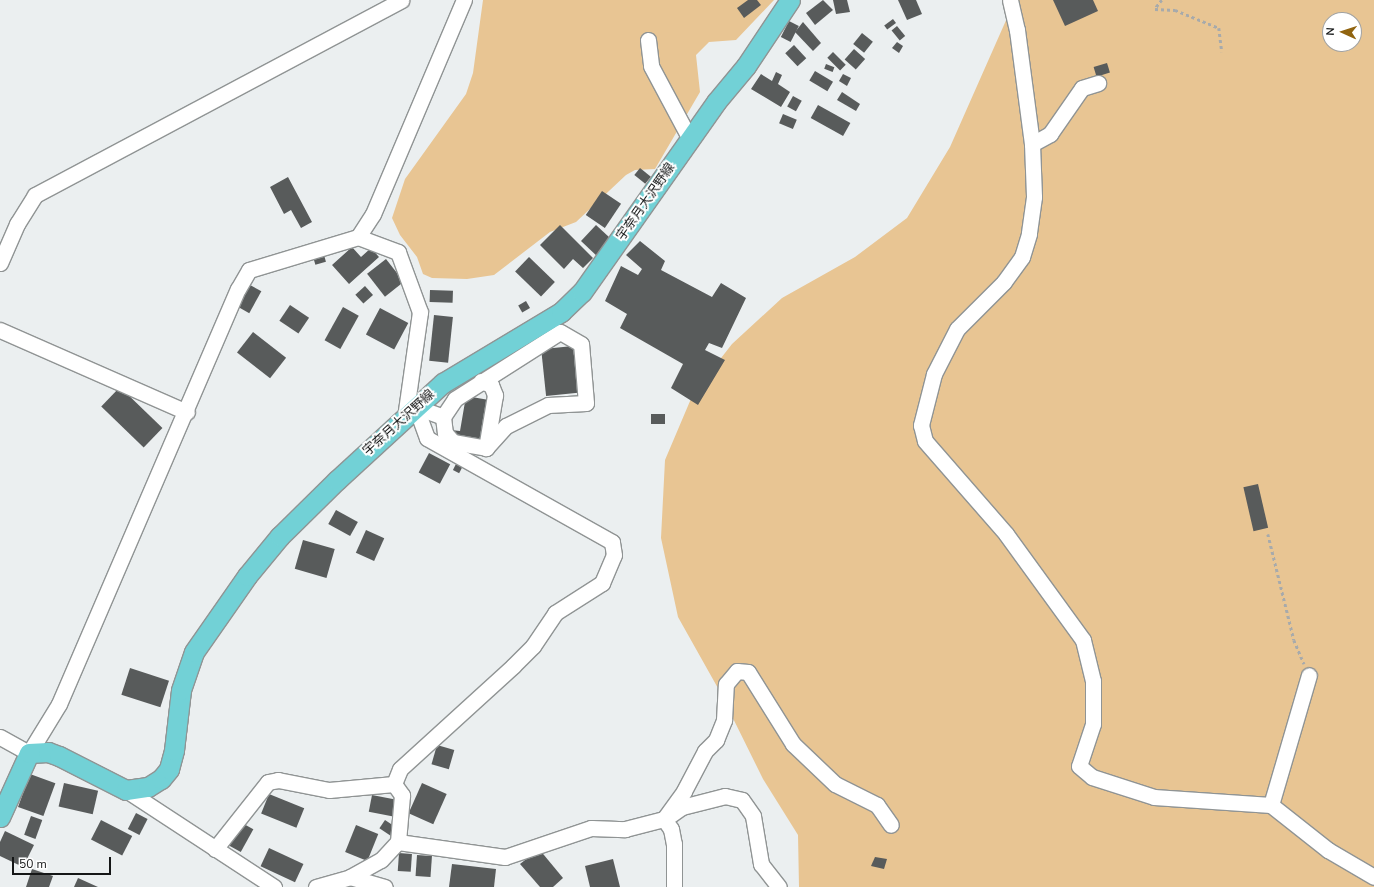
<!DOCTYPE html>
<html>
<head>
<meta charset="utf-8">
<style>
	body { margin:0 }
	#map { position:relative; width:1374px; height:887px; overflow:hidden; background:#ebeff0; font-family:"Nunito Sans","Noto Sans JP",sans-serif }
	div>[style] { position:absolute }
	[style*='--x'] { left:calc(var(--x)*1px); top:calc(var(--y)*1px); width:calc(var(--w)*1px); rotate:calc(var(--a)*1deg) }
	.green>* { inset:0; background:#e8c593 }
	.building>* { inset:0; background:#585b5b; transform-origin:0 0 }
	.path>* { height:2.5px; margin-top:-1.25px; transform-origin:0; background:repeating-linear-gradient(90deg,#a7aaab 0 3px,transparent 0 6px) }
	.roads { filter:drop-shadow(1px 0 #909494) drop-shadow(-1px 0 #909494) drop-shadow(0 1px #909494) drop-shadow(0 -1px #909494) }
	.minor>* { height:15px; margin:-7.5px; padding:0 7.5px; transform-origin:7.5px; border-radius:7.5px; background:#fff }
	.major>* { height:19px; margin:-9.5px; padding:0 9.5px; transform-origin:9.5px; border-radius:9.5px; background:#72d1d6 }
	span { translate:-50% -50%; white-space:nowrap; text-align:center; line-height:1.15; -webkit-text-stroke:4px #fff; paint-order:stroke }
	.street-label { font-size:13px; color:#151717 }
	.north { position:absolute; left:1322px; top:12px; width:40px; height:40px; box-sizing:border-box; background:#fff; border:1px solid #a1a2a2; border-radius:50%; rotate:273deg; font-size:11px; font-weight:700; line-height:16px; text-align:center; color:#151717 }
	.north::after { content:''; display:block; margin:auto; width:14px; height:18px; background:#91640f; clip-path:polygon(50% 0,100% 100%,50% 72%,0 100%) }
	.scale { position:absolute; left:12px; top:857px; width:99px; height:18px; box-sizing:border-box; border:2px solid #151717; border-top:0; padding-left:5px; font-size:12px; line-height:14px; white-space:nowrap; color:#151717; -webkit-text-stroke:3px #fff; paint-order:stroke }
</style>
</head>
<body>
<div id="map">
	<div class="green">
		<i style="clip-path:polygon(483px 0,774px 0,736px 40px,709px 42px,696px 55px,700px 92px,655px 169px,635px 170px,626px 175px,576px 222px,550px 232px,494px 275px,467px 279px,432px 278px,423px 274px,417px 257px,400px 235px,392px 218px,405px 179px,466px 94px,473px 73px)"></i>
		<i style="clip-path:polygon(evenodd,1015px 0,1374px 0,1374px 887px,799px 887px,798px 835px,763px 779px,719px 690px,678px 617px,661px 538px,665px 460px,693px 394px,732px 344px,782px 298px,855px 257px,907px 218px,950px 147px,1015px 0,1330px 20px,1354px 20px,1354px 44px,1330px 44px,1330px 20px)"></i>
	</div>
	<div class="building">
		<i style="clip-path:polygon(748px 0,757px 0,761px 5px,744px 18px,737px 8px)"></i>
		<i style="clip-path:polygon(823px 0,833px 10px,815px 25px,806px 13px)"></i>
		<i style="clip-path:polygon(833px 0,847px 0,850px 12px,836px 14px)"></i>
		<i style="clip-path:polygon(898px 0,916px 0,922px 14px,907px 20px)"></i>
		<i style="clip-path:polygon(1053px 0,1093px 0,1098px 11px,1065px 26px)"></i>
		<i style="left:893px;top:19px;width:5px;height:11px;rotate:53deg"></i>
		<i style="left:789px;top:21px;width:11px;height:18px;rotate:27deg"></i>
		<i style="clip-path:polygon(803px 22px,821px 43px,813px 51px,795px 32px)"></i>
		<i style="left:897px;top:26px;width:13px;height:7px;rotate:51deg"></i>
		<i style="left:862px;top:33px;width:14px;height:14px;rotate:39deg"></i>
		<i style="clip-path:polygon(897px 42px,903px 46px,899px 53px,892px 48px)"></i>
		<i style="left:794px;top:45px;width:18px;height:12px;rotate:47deg"></i>
		<i style="left:854px;top:49px;width:15px;height:14px;rotate:42deg"></i>
		<i style="left:833px;top:52px;width:18px;height:8px;rotate:45deg"></i>
		<i style="left:1107px;top:63px;width:10px;height:14px;rotate:73deg"></i>
		<i style="left:826px;top:64px;width:9px;height:5px;rotate:21deg"></i>
		<i style="left:815px;top:71px;width:21px;height:11px;rotate:31deg"></i>
		<i style="clip-path:polygon(776px 72px,782px 75px,778px 84px,790px 92px,781px 107px,751px 89px,761px 74px,772px 81px)"></i>
		<i style="clip-path:polygon(843px 74px,851px 78px,847px 86px,839px 81px)"></i>
		<i style="clip-path:polygon(842px 92px,860px 104px,856px 111px,837px 100px)"></i>
		<i style="left:793px;top:96px;width:10px;height:12px;rotate:29deg"></i>
		<i style="left:818px;top:105px;width:37px;height:15px;rotate:29deg"></i>
		<i style="left:783px;top:114px;width:15px;height:10px;rotate:23deg"></i>
		<i style="left:640px;top:168px;width:14px;height:9px;rotate:39deg"></i>
		<i style="clip-path:polygon(288px 177px,312px 222px,301px 228px,291px 210px,284px 214px,270px 187px)"></i>
		<i style="left:602px;top:191px;width:23px;height:29px;rotate:34deg"></i>
		<i style="clip-path:polygon(560px 225px,593px 258px,583px 268px,573px 259px,564px 269px,540px 245px)"></i>
		<i style="left:596px;top:225px;width:21px;height:22px;rotate:43deg"></i>
		<i style="clip-path:polygon(640px 241px,665px 261px,661px 270px,712px 297px,721px 283px,746px 298px,722px 348px,709px 343px,705px 350px,725px 360px,698px 405px,671px 388px,683px 364px,620px 328px,627px 314px,605px 301px,621px 266px,638px 275px,642px 269px,626px 255px)"></i>
		<i style="clip-path:polygon(352px 247px,361px 257px,371px 248px,379px 257px,349px 284px,332px 265px)"></i>
		<i style="left:324px;top:255px;width:7px;height:11px;rotate:74deg"></i>
		<i style="left:529px;top:257px;width:36px;height:20px;rotate:44deg"></i>
		<i style="left:386px;top:259px;width:29px;height:24px;rotate:52deg"></i>
		<i style="left:250px;top:285px;width:13px;height:25px;rotate:29deg"></i>
		<i style="left:365px;top:286px;width:12px;height:13px;rotate:48deg"></i>
		<i style="left:430px;top:290px;width:23px;height:12px;rotate:2deg"></i>
		<i style="left:526px;top:301px;width:8px;height:9px;rotate:60deg"></i>
		<i style="left:290px;top:305px;width:23px;height:19px;rotate:34deg"></i>
		<i style="left:343px;top:307px;width:18px;height:38px;rotate:29deg"></i>
		<i style="left:380px;top:308px;width:32px;height:30px;rotate:28deg"></i>
		<i style="left:434px;top:315px;width:19px;height:46px;rotate:6deg"></i>
		<i style="left:253px;top:332px;width:42px;height:26px;rotate:38deg"></i>
		<i style="left:573px;top:346px;width:47px;height:32px;rotate:84deg"></i>
		<i style="left:120px;top:387px;width:59px;height:27px;rotate:44deg"></i>
		<i style="clip-path:polygon(466px 396px,489px 400px,481px 443px,456px 438px,457px 434px,450px 432px,451px 430px,460px 431px)"></i>
		<i style="left:665px;top:414px;width:10px;height:14px;rotate:90deg"></i>
		<i style="left:429px;top:453px;width:24px;height:22px;rotate:28deg"></i>
		<i style="left:457px;top:462px;width:7px;height:9px;rotate:27deg"></i>
		<i style="left:1258px;top:484px;width:45px;height:15px;rotate:77deg"></i>
		<i style="left:336px;top:510px;width:25px;height:16px;rotate:29deg"></i>
		<i style="left:366px;top:530px;width:20px;height:25px;rotate:24deg"></i>
		<i style="left:303px;top:540px;width:33px;height:30px;rotate:16deg"></i>
		<i style="left:130px;top:668px;width:41px;height:28px;rotate:18deg"></i>
		<i style="left:437px;top:745px;width:18px;height:20px;rotate:16deg"></i>
		<i style="left:30px;top:774px;width:27px;height:35px;rotate:20deg"></i>
		<i style="left:64px;top:783px;width:35px;height:24px;rotate:13deg"></i>
		<i style="left:422px;top:783px;width:27px;height:33px;rotate:24deg"></i>
		<i style="left:269px;top:794px;width:38px;height:21px;rotate:22deg"></i>
		<i style="left:372px;top:795px;width:25px;height:17px;rotate:11deg"></i>
		<i style="left:136px;top:813px;width:13px;height:18px;rotate:27deg"></i>
		<i style="left:31px;top:816px;width:12px;height:20px;rotate:20deg"></i>
		<i style="left:101px;top:820px;width:35px;height:22px;rotate:27deg"></i>
		<i style="left:385px;top:820px;width:14px;height:10px;rotate:34deg"></i>
		<i style="left:242px;top:823px;width:13px;height:26px;rotate:29deg"></i>
		<i style="left:356px;top:825px;width:24px;height:29px;rotate:22deg"></i>
		<i style="clip-path:polygon(5px 831px,34px 845px,23px 867px,0 856px,0 842px)"></i>
		<i style="left:269px;top:848px;width:38px;height:20px;rotate:25deg"></i>
		<i style="clip-path:polygon(539px 849px,563px 878px,553px 887px,540px 887px,520px 864px)"></i>
		<i style="left:399px;top:853px;width:13px;height:18px;rotate:4deg"></i>
		<i style="left:417px;top:855px;width:15px;height:21px;rotate:4deg"></i>
		<i style="clip-path:polygon(875px 857px,887px 859px,884px 869px,871px 866px)"></i>
		<i style="clip-path:polygon(613px 859px,620px 887px,590px 887px,585px 866px)"></i>
		<i style="clip-path:polygon(452px 864px,496px 869px,494px 887px,449px 887px)"></i>
		<i style="clip-path:polygon(32px 869px,53px 876px,49px 887px,26px 887px)"></i>
		<i style="clip-path:polygon(78px 878px,98px 887px,74px 887px)"></i>
	</div>
	<div class="path">
		<i style="--x:1162;--y:0;--w:11;--a:128"></i>
		<i style="--x:1155;--y:9;--w:20;--a:3"></i>
		<i style="--x:1175;--y:10;--w:48;--a:22.2"></i>
		<i style="--x:1219;--y:28;--w:24;--a:83"></i>
		<i style="--x:1268;--y:534;--w:109;--a:76.2"></i>
		<i style="--x:1294;--y:640;--w:26;--a:67"></i>
	</div>
	<div class="roads">
		<div class="minor">
			<i style="--x:1010;--y:0;--w:31;--a:77"></i>
			<i style="--x:1017;--y:30;--w:115;--a:82.5"></i>
			<i style="--x:1032;--y:144;--w:53;--a:87.8"></i>
			<i style="--x:1034;--y:197;--w:37;--a:98"></i>
			<i style="--x:1029;--y:234;--w:24;--a:107"></i>
			<i style="--x:1022;--y:257;--w:31;--a:126"></i>
			<i style="--x:1004;--y:282;--w:66;--a:135"></i>
			<i style="--x:957;--y:329;--w:51;--a:117.1"></i>
			<i style="--x:934;--y:374;--w:53;--a:104.3"></i>
			<i style="--x:921;--y:425;--w:16;--a:76"></i>
			<i style="--x:925;--y:441;--w:123;--a:48.9"></i>
			<i style="--x:1006;--y:534;--w:131;--a:54"></i>
			<i style="--x:1083;--y:640;--w:42;--a:76.3"></i>
			<i style="--x:1093;--y:681;--w:43;--a:90"></i>
			<i style="--x:1093;--y:724;--w:44;--a:108.4"></i>
			<i style="--x:1079;--y:766;--w:17;--a:40"></i>
			<i style="--x:1092;--y:777;--w:65;--a:17.9"></i>
			<i style="--x:1154;--y:797;--w:117;--a:3.9"></i>
			<i style="--x:1271;--y:805;--w:73;--a:38.3"></i>
			<i style="--x:1328;--y:850;--w:53;--a:30.4"></i>
			<i style="--x:648;--y:40;--w:26;--a:83"></i>
			<i style="--x:651;--y:66;--w:83;--a:61.9"></i>
			<i style="--x:1032;--y:144;--w:21;--a:-29"></i>
			<i style="--x:1050;--y:134;--w:56;--a:-55.2"></i>
			<i style="--x:1082;--y:88;--w:17;--a:-17"></i>
			<i style="--x:358;--y:237;--w:27;--a:-57"></i>
			<i style="--x:373;--y:214;--w:233;--a:-67"></i>
			<i style="--x:0;--y:263;--w:43;--a:-66.4"></i>
			<i style="--x:17;--y:224;--w:34;--a:-58"></i>
			<i style="--x:35;--y:195;--w:415;--a:-28"></i>
			<i style="--x:0;--y:330;--w:204;--a:23.7"></i>
			<i style="--x:481;--y:381;--w:11;--a:22"></i>
			<i style="--x:491;--y:385;--w:11;--a:68"></i>
			<i style="--x:495;--y:395;--w:54;--a:99.6"></i>
			<i style="--x:416;--y:407;--w:29;--a:20"></i>
			<i style="--x:443;--y:417;--w:16;--a:83"></i>
			<i style="--x:445;--y:433;--w:12;--a:48"></i>
			<i style="--x:453;--y:442;--w:34;--a:10"></i>
			<i style="--x:486;--y:448;--w:30;--a:-48"></i>
			<i style="--x:506;--y:426;--w:47;--a:-26.6"></i>
			<i style="--x:548;--y:405;--w:38;--a:-3"></i>
			<i style="--x:586;--y:403;--w:59;--a:-94.8"></i>
			<i style="--x:581;--y:344;--w:24;--a:-150"></i>
			<i style="--x:560;--y:332;--w:125;--a:147.5"></i>
			<i style="--x:455;--y:399;--w:22;--a:124"></i>
			<i style="--x:0;--y:737;--w:33;--a:29"></i>
			<i style="--x:29;--y:753;--w:57;--a:-58.5"></i>
			<i style="--x:59;--y:704;--w:452;--a:-66.7"></i>
			<i style="--x:238;--y:289;--w:22;--a:-60"></i>
			<i style="--x:249;--y:270;--w:114;--a:-16.8"></i>
			<i style="--x:358;--y:237;--w:43;--a:20.6"></i>
			<i style="--x:398;--y:252;--w:64;--a:69.9"></i>
			<i style="--x:420;--y:312;--w:106;--a:98.1"></i>
			<i style="--x:394;--y:784;--w:16;--a:-68"></i>
			<i style="--x:400;--y:769;--w:153;--a:-42.3"></i>
			<i style="--x:513;--y:666;--w:28;--a:-45"></i>
			<i style="--x:533;--y:646;--w:40;--a:-56"></i>
			<i style="--x:555;--y:613;--w:56;--a:-32.6"></i>
			<i style="--x:602;--y:583;--w:30;--a:-67"></i>
			<i style="--x:614;--y:555;--w:13;--a:-99"></i>
			<i style="--x:612;--y:542;--w:212;--a:-150.7"></i>
			<i style="--x:427;--y:438;--w:33;--a:-110"></i>
			<i style="--x:126;--y:790;--w:177;--a:33.2"></i>
			<i style="--x:1271;--y:805;--w:135;--a:-73.7"></i>
			<i style="--x:669;--y:816;--w:16;--a:-35"></i>
			<i style="--x:682;--y:807;--w:44;--a:-14.3"></i>
			<i style="--x:725;--y:796;--w:17;--a:13"></i>
			<i style="--x:742;--y:800;--w:19;--a:55"></i>
			<i style="--x:753;--y:816;--w:49;--a:80.5"></i>
			<i style="--x:761;--y:864;--w:29;--a:52"></i>
			<i style="--x:664;--y:819;--w:34;--a:-54"></i>
			<i style="--x:684;--y:791;--w:45;--a:-62.3"></i>
			<i style="--x:705;--y:751;--w:16;--a:-45"></i>
			<i style="--x:716;--y:740;--w:22;--a:-68"></i>
			<i style="--x:724;--y:720;--w:36;--a:-87"></i>
			<i style="--x:726;--y:684;--w:17;--a:-50"></i>
			<i style="--x:737;--y:671;--w:11;--a:5"></i>
			<i style="--x:748;--y:672;--w:85;--a:58"></i>
			<i style="--x:793;--y:744;--w:58;--a:43.6"></i>
			<i style="--x:835;--y:784;--w:47;--a:26.6"></i>
			<i style="--x:877;--y:805;--w:24;--a:55"></i>
			<i style="--x:215;--y:849;--w:85;--a:-51.7"></i>
			<i style="--x:268;--y:782;--w:10;--a:-11"></i>
			<i style="--x:278;--y:780;--w:52;--a:11.1"></i>
			<i style="--x:329;--y:790;--w:65;--a:-5.3"></i>
			<i style="--x:394;--y:784;--w:14;--a:54"></i>
			<i style="--x:402;--y:795;--w:47;--a:94.9"></i>
			<i style="--x:350;--y:877;--w:36;--a:16"></i>
			<i style="--x:316;--y:887;--w:35;--a:-16"></i>
			<i style="--x:350;--y:877;--w:35;--a:-29"></i>
			<i style="--x:381;--y:860;--w:25;--a:-47"></i>
			<i style="--x:398;--y:842;--w:108;--a:8"></i>
			<i style="--x:505;--y:857;--w:91;--a:-18.6"></i>
			<i style="--x:591;--y:828;--w:34;--a:2"></i>
			<i style="--x:625;--y:829;--w:40;--a:-14.4"></i>
			<i style="--x:664;--y:819;--w:12;--a:55"></i>
			<i style="--x:671;--y:829;--w:15;--a:79"></i>
			<i style="--x:674;--y:844;--w:43;--a:90"></i>
		</div>
		<div class="major">
			<i style="--x:0;--y:817;--w:70;--a:-65.6"></i>
			<i style="--x:29;--y:753;--w:19;--a:-3"></i>
			<i style="--x:48;--y:752;--w:12;--a:20"></i>
			<i style="--x:59;--y:756;--w:75;--a:26.9"></i>
			<i style="--x:126;--y:790;--w:22;--a:-8"></i>
			<i style="--x:148;--y:787;--w:15;--a:-32"></i>
			<i style="--x:161;--y:779;--w:13;--a:-51"></i>
			<i style="--x:169;--y:769;--w:20;--a:-75"></i>
			<i style="--x:174;--y:750;--w:60;--a:-83.3"></i>
			<i style="--x:181;--y:690;--w:40;--a:-71.1"></i>
			<i style="--x:194;--y:652;--w:93;--a:-55.1"></i>
			<i style="--x:247;--y:576;--w:52;--a:-50.5"></i>
			<i style="--x:280;--y:536;--w:80;--a:-44.5"></i>
			<i style="--x:337;--y:480;--w:144;--a:-42.5"></i>
			<i style="--x:443;--y:383;--w:138;--a:-31"></i>
			<i style="--x:561;--y:312;--w:29;--a:-44"></i>
			<i style="--x:582;--y:292;--w:232;--a:-54.8"></i>
			<i style="--x:716;--y:102;--w:47;--a:-50.2"></i>
			<i style="--x:746;--y:66;--w:79;--a:-56.3"></i>
		</div>
	</div>
	<div class="street-label">
		<span style="left:646px;top:202px;rotate:-55deg">宇奈月大沢野線</span>
		<span style="left:399px;top:423px;rotate:-42deg">宇奈月大沢野線</span>
	</div>
	<div class="north">N</div>
	<div class="scale">50 m</div>
</div>
</body>
</html>
